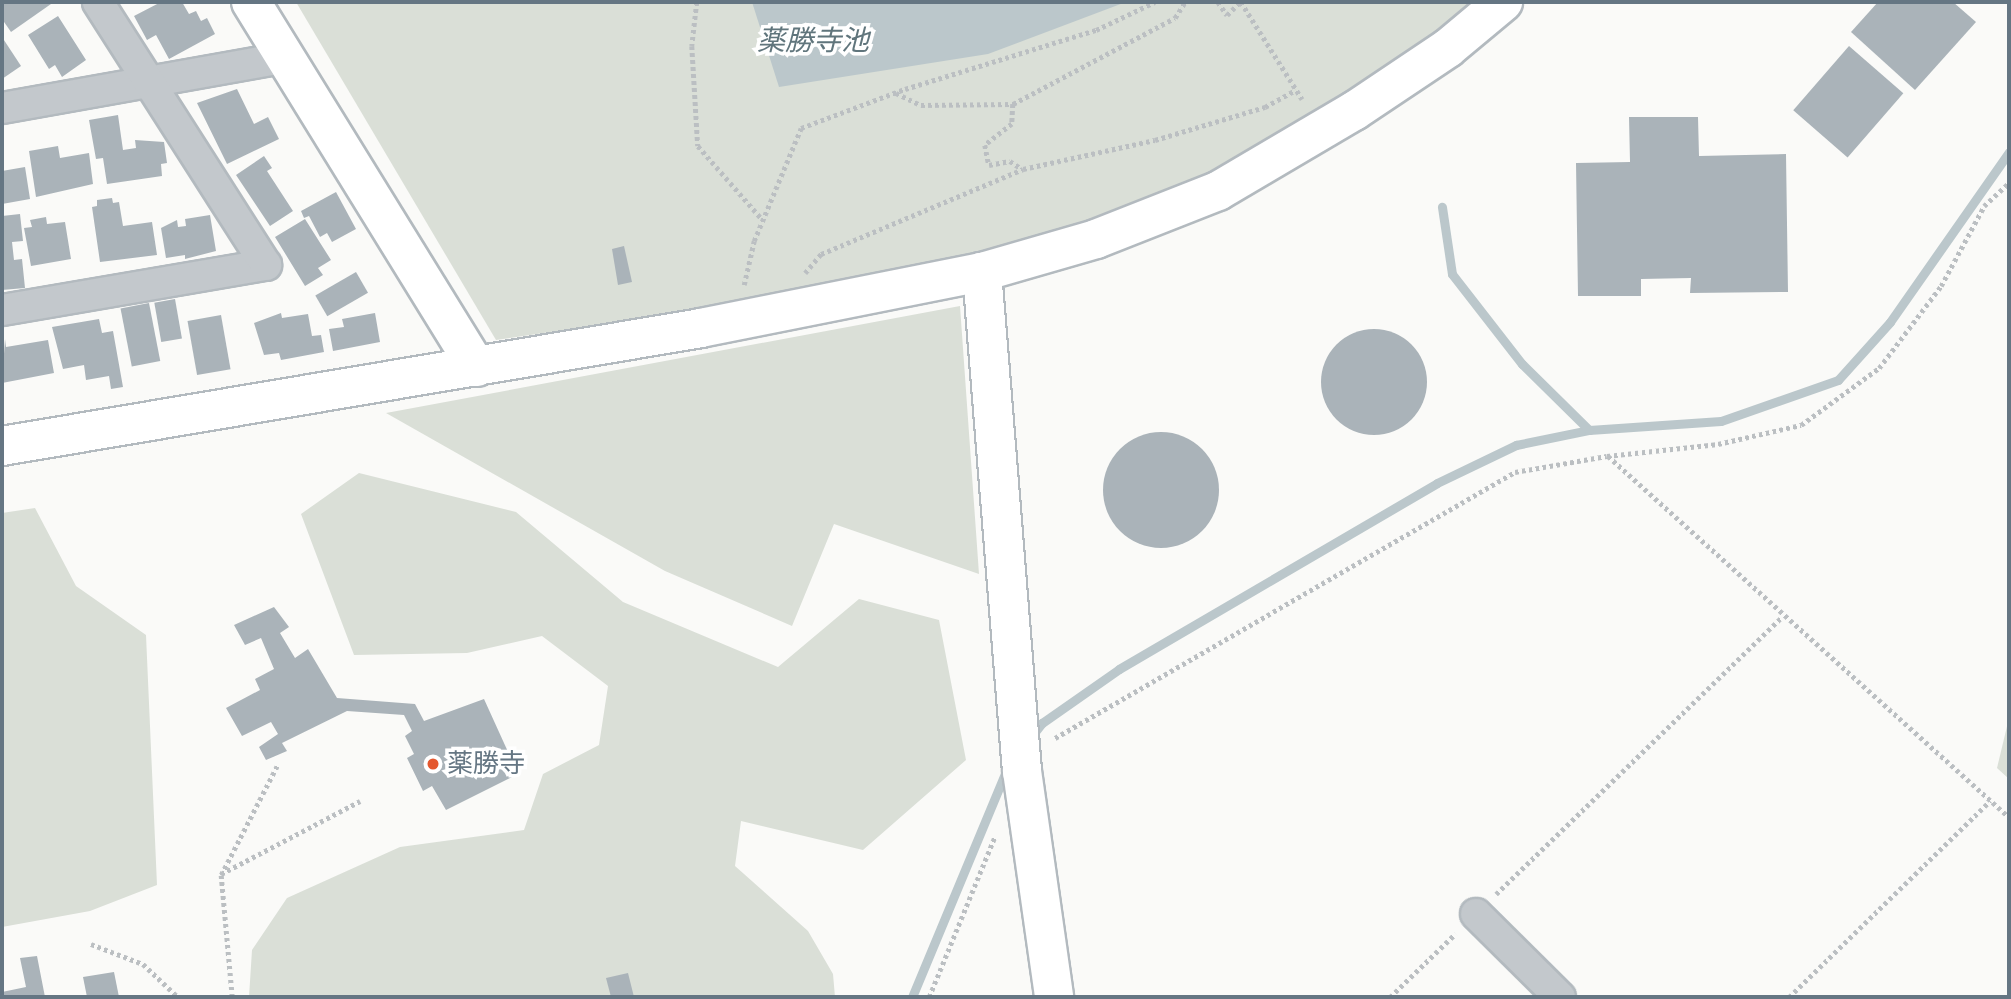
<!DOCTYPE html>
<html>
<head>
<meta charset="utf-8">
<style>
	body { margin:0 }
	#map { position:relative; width:2011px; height:999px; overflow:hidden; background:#fafaf8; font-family:Jost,"Noto Sans JP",sans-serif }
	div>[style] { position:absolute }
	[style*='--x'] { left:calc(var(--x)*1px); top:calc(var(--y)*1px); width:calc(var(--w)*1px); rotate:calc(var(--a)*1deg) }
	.green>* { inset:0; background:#dadfd7 }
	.water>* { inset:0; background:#bbc7cb }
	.stream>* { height:9px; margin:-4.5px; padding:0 4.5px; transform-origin:4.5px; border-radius:4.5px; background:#bbc7cb }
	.building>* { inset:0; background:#aab3b9; transform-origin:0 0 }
	.round { border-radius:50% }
	.path>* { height:4.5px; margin-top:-2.25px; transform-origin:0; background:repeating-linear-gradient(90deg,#bbbfc2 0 3.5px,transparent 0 7px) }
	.roads { filter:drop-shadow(2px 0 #b3babf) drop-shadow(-2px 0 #b3babf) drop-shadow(0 2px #b3babf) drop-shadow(0 -2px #b3babf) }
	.street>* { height:30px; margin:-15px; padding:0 15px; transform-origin:15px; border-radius:15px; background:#c3c8cc }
	.secondary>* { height:38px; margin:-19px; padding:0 19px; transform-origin:19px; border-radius:19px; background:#fff }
	.dots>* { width:19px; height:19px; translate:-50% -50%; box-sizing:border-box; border:4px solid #fff; border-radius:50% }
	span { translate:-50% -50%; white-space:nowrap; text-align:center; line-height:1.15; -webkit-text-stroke:7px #fff; paint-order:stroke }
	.poi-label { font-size:26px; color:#657683 }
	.left { translate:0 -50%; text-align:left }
	.water-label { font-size:28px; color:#60757c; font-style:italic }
	.frame { position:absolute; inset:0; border:4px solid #657683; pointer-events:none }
</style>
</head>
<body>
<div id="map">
	<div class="green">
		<i style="clip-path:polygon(296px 2px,1491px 2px,1222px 173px,1107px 220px,994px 254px,735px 305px,496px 340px)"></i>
		<i style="clip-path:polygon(960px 306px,979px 574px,834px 524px,792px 626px,665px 571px,386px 413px)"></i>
		<i style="clip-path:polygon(359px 473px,516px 512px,623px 602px,778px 667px,859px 599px,939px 620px,966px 760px,863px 850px,741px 821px,735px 866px,808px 931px,833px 974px,835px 997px,249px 997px,252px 950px,287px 898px,400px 847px,524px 830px,543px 774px,599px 745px,608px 686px,542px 636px,467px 653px,354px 655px,301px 514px)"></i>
		<i style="clip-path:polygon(35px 508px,76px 586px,146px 635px,157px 885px,90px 911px,2px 927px,2px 513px)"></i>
		<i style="clip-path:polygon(2009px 718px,2009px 779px,1997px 768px)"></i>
	</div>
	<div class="water">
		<i style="clip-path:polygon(752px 2px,1126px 2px,988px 54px,779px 87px)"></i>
	</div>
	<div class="stream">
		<i style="--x:1589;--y:430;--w:132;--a:-3.9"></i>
		<i style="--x:1721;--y:421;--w:124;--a:-19.3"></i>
		<i style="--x:1838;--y:380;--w:78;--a:-48.1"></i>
		<i style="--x:1890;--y:322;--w:208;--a:-55"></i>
		<i style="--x:1031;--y:737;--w:18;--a:-52"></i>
		<i style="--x:1042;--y:723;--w:94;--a:-35"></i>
		<i style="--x:1119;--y:669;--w:368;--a:-30.3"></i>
		<i style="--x:1437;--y:483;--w:88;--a:-25.7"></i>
		<i style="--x:1516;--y:445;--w:75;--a:-11.6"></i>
		<i style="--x:1589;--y:430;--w:94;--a:-135.4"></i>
		<i style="--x:1522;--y:364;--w:114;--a:-127.9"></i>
		<i style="--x:1452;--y:274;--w:68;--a:-98.5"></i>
		<i style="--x:912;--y:997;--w:252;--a:-67.4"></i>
	</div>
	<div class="building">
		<i style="clip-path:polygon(2px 2px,50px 2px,51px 4px,11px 32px,2px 19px)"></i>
		<i style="clip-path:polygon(161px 2px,182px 2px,189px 14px,196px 11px,201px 21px,207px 18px,215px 34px,169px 59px,156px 35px,147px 40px,134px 16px)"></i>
		<i style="clip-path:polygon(1878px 2px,1953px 2px,1976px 22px,1915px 90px,1851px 32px)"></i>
		<i style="clip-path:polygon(58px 16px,86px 60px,62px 77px,55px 65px,49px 69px,28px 35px)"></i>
		<i style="clip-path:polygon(2px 37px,21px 66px,2px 79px)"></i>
		<i style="left:1849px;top:46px;width:72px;height:85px;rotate:41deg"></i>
		<i style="clip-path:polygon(237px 89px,254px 124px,268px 117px,279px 139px,227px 164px,197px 103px)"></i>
		<i style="clip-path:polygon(118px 115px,123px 150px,136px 148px,135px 140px,164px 142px,167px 163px,161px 164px,162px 176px,107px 184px,103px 158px,96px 159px,89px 120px)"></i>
		<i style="clip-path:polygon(1629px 117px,1698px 117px,1699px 156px,1786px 154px,1788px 292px,1690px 293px,1691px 278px,1641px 279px,1641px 296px,1578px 296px,1576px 163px,1630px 162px)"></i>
		<i style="clip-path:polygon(58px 146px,60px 158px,89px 153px,93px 184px,36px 197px,29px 151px)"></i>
		<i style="clip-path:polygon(264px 156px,272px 168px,267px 171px,293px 211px,270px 226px,236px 175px)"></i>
		<i style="clip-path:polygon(25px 167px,30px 199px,2px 204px,2px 171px)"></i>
		<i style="clip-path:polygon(336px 192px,356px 229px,332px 242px,327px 233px,320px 237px,309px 216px,304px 218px,301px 211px)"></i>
		<i style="clip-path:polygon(112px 198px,113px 203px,119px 202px,123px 226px,152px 222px,157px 255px,100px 262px,92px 207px,97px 206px,97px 200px)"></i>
		<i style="clip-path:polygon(20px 214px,23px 241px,12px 242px,14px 260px,22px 259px,25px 288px,2px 290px,2px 216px)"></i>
		<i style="clip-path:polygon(210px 215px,216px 251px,185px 259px,185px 255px,166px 258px,161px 228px,177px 220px,178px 227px,186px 226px,185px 219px)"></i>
		<i style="clip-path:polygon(46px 217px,47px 224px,65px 222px,71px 259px,31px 266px,24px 228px,32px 227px,30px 220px)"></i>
		<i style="clip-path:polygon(305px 219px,331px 260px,318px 268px,323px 275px,305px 286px,275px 237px)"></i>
		<i style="clip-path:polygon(624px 246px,632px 282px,618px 285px,612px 249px)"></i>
		<i style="left:356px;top:272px;width:24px;height:47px;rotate:60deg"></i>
		<i style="left:175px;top:299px;width:40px;height:21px;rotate:80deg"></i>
		<i style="left:149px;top:303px;width:59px;height:29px;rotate:79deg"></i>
		<i style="clip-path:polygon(281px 313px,282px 318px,308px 314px,312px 336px,321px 335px,324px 352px,281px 360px,279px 353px,264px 355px,254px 323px)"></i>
		<i style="clip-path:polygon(375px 313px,380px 342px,333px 351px,329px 329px,344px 327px,342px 319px)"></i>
		<i style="left:221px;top:315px;width:55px;height:34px;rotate:80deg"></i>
		<i style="clip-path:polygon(99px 319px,102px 333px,113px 331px,123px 387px,111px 389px,109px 376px,86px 380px,84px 365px,63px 369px,52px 327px)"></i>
		<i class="round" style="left:1321px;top:329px;width:106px;height:106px"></i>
		<i style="clip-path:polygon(5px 339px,6px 347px,48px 340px,54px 373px,2px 383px)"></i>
		<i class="round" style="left:1103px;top:432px;width:116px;height:116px"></i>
		<i style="clip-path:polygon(274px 607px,289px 627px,280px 633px,295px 658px,308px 649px,337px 698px,415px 704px,424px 721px,484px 699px,518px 774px,446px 810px,432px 786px,423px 791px,407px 758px,414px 754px,405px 736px,412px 731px,404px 715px,347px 711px,282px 743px,287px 751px,266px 760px,259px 747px,278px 734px,271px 722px,242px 736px,226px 708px,260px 690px,255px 679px,274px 669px,261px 638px,245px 645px,234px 625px)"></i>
		<i style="clip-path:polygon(37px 956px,45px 997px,2px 997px,2px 992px,26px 987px,20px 958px)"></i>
		<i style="clip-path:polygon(114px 972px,119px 997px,87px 997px,83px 977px)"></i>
		<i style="clip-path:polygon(628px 973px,634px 997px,611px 997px,606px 978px)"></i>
	</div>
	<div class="path">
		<i style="--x:697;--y:2;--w:44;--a:96.5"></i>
		<i style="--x:692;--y:46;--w:100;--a:86.6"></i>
		<i style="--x:698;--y:146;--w:97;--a:48.8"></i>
		<i style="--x:1218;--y:2;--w:16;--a:55"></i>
		<i style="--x:1227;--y:15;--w:18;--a:-45"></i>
		<i style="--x:1241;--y:2;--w:115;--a:57.8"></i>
		<i style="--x:896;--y:93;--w:28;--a:26"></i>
		<i style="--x:921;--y:105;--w:92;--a:-0.6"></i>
		<i style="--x:1013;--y:104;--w:20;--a:93"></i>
		<i style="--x:1012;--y:124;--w:34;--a:142"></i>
		<i style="--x:985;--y:145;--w:20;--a:79"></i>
		<i style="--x:989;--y:165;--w:21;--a:-11"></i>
		<i style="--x:1010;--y:161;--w:14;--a:34"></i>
		<i style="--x:1013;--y:104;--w:183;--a:-28"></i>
		<i style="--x:1175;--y:18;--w:19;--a:-58"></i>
		<i style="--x:805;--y:273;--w:25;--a:-50"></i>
		<i style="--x:821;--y:254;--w:219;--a:-22.8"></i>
		<i style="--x:1023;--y:169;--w:135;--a:-12.4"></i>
		<i style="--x:1155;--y:140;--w:115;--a:-16.7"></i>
		<i style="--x:1265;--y:107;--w:35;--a:-29"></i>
		<i style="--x:744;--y:285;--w:45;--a:-77.2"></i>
		<i style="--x:754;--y:241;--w:122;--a:-67.4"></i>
		<i style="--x:801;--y:128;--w:111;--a:-20.6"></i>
		<i style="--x:905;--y:89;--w:200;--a:-17.2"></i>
		<i style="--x:1096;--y:30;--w:65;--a:-25.4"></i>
		<i style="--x:1608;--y:456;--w:540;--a:42"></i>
		<i style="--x:1055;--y:738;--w:531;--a:-30.04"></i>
		<i style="--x:1515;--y:472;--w:93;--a:-9.9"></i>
		<i style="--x:1607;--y:456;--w:112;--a:-6.2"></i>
		<i style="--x:1718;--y:444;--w:85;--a:-12.9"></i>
		<i style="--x:1801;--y:425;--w:97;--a:-36.2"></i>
		<i style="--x:1879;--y:368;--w:103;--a:-52.9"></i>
		<i style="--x:1941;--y:286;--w:91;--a:-61.7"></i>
		<i style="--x:1984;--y:206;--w:34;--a:-43"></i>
		<i style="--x:221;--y:874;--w:157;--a:-27.7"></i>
		<i style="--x:1496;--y:894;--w:398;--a:-44.1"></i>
		<i style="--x:91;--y:944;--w:56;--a:21"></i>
		<i style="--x:143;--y:964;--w:48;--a:43.3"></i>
		<i style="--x:232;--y:997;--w:122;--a:-95.2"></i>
		<i style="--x:221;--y:875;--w:125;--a:-62.8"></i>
		<i style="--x:929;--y:997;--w:174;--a:-67.7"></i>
		<i style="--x:1390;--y:997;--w:91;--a:-44.1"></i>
		<i style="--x:1789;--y:997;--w:281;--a:-44.3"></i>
	</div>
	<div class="roads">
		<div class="street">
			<i style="--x:2;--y:108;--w:290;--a:-10.1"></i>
			<i style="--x:2;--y:310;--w:268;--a:-9.7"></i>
			<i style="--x:266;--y:265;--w:312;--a:-122.6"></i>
			<i style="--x:1476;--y:914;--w:118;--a:44.7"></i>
		</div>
		<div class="secondary">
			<i style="--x:251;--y:2;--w:429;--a:58.3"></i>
			<i style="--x:982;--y:272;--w:501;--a:85.42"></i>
			<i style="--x:1022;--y:771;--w:228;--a:81.9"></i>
			<i style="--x:2;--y:446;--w:709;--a:-9.58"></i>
			<i style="--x:701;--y:328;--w:287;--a:-11.3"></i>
			<i style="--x:982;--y:272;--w:119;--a:-16.1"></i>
			<i style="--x:1096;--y:239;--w:131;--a:-21.5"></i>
			<i style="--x:1218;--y:191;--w:158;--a:-30.5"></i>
			<i style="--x:1354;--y:111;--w:113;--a:-33.8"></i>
			<i style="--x:1448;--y:48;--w:72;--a:-39.9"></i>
		</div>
	</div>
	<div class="dots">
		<i style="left:433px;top:764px;background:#e4572e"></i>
	</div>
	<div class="poi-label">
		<span class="left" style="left:447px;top:764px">薬勝寺</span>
	</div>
	<div class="water-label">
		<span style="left:813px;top:41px">薬勝寺池</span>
	</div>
	<div class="frame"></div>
</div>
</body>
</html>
